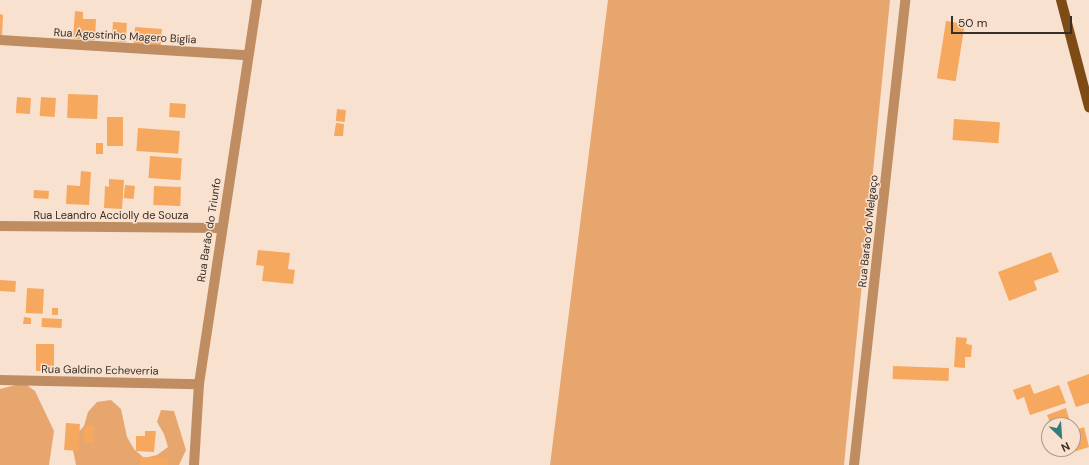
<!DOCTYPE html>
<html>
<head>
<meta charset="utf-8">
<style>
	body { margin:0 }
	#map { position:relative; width:1089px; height:465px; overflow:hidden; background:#f8e1cf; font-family:"DM Sans",sans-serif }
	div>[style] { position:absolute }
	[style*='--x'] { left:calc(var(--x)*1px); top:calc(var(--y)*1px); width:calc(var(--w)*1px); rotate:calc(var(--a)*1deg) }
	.green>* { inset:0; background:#e7a66d }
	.building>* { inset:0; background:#f7a85f; transform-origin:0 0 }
	.minor>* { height:10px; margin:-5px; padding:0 5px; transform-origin:5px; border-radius:5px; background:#bf8d61 }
	.primary>* { height:10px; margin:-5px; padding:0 5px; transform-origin:5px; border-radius:5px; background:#7f4b15 }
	span { translate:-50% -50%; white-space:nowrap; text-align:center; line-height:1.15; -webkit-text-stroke:3px #f8e1cf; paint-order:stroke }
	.street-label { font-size:11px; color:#372e27 }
	.north { position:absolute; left:1041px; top:417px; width:40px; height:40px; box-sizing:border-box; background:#f8e1cf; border:1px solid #ab998c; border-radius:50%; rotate:155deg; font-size:11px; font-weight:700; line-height:16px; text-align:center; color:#372e27 }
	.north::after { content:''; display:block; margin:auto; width:14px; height:18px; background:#347d7d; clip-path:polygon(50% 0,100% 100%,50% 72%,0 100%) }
	.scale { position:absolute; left:951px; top:16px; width:121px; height:18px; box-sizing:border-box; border:2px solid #372e27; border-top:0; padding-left:5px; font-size:12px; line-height:14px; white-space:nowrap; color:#372e27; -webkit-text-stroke:3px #f8e1cf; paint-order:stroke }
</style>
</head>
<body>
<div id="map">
	<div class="green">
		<i style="clip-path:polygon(608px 0,890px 0,844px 465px,550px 465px)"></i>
		<i style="clip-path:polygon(24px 383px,35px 391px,54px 431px,49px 465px,0 465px,0 389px)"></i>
		<i style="clip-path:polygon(111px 400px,121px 409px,127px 437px,134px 449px,144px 458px,157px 455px,168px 447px,164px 434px,157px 422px,161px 410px,174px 411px,186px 450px,179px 465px,76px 465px,73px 450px,75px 436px,84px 426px,88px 412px,97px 402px)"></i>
	</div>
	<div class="building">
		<i style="clip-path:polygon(75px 11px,83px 12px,83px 19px,96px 19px,95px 40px,73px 39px)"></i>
		<i style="clip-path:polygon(0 14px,3px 15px,2px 37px,0 37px)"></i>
		<i style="left:946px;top:21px;width:19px;height:58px;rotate:9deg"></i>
		<i style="left:113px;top:22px;width:14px;height:19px;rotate:4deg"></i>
		<i style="left:135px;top:27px;width:27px;height:17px;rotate:4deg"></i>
		<i style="left:68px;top:94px;width:30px;height:24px;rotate:2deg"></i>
		<i style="left:17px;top:97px;width:14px;height:16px;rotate:4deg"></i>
		<i style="left:41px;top:97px;width:15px;height:19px;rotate:4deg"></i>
		<i style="left:170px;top:103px;width:16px;height:14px;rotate:4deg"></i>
		<i style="left:337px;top:109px;width:9px;height:12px;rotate:6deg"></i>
		<i style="left:107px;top:117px;width:16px;height:29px"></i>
		<i style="left:954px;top:119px;width:46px;height:21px;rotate:4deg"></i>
		<i style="clip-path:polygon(336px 123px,344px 124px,343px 136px,334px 136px)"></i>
		<i style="left:138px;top:128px;width:42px;height:23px;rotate:4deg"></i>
		<i style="left:96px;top:143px;width:7px;height:11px"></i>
		<i style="left:150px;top:156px;width:32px;height:22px;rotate:4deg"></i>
		<i style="clip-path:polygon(81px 171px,91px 172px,89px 205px,66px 204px,67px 185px,80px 186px)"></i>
		<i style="clip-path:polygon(109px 179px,124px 180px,122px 209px,104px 208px,105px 186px,109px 187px)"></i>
		<i style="left:125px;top:185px;width:10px;height:13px;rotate:6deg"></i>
		<i style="left:154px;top:186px;width:27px;height:19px;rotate:2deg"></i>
		<i style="left:34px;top:190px;width:15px;height:8px;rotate:4deg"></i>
		<i style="clip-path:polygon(258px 250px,290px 253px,288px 269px,295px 270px,293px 284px,262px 281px,264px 266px,256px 265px)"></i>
		<i style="clip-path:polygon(1051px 252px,1059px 272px,1034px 281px,1037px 290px,1009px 301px,998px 272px)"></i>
		<i style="left:0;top:280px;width:16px;height:11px;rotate:4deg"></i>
		<i style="left:27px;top:288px;width:17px;height:25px;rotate:3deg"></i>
		<i style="left:52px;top:308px;width:6px;height:7px"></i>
		<i style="clip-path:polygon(24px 317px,31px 318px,31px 324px,23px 324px)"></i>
		<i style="left:42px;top:318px;width:20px;height:9px;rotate:3deg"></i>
		<i style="clip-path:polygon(956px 337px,967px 338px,966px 344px,972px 345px,971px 357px,965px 357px,965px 368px,954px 367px)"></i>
		<i style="left:36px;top:344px;width:18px;height:27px"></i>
		<i style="left:893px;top:366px;width:56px;height:13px;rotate:2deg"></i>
		<i style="clip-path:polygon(1089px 374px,1089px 403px,1076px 407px,1067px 382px)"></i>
		<i style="clip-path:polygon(1030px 384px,1034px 394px,1059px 385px,1066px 403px,1030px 415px,1024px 397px,1017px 400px,1013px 390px)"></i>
		<i style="clip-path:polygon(1066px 408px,1071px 425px,1051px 425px,1047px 415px)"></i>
		<i style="left:66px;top:423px;width:14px;height:27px;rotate:4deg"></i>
		<i style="clip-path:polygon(85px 426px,94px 426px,94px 443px,84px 442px)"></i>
		<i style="clip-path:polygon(1084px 427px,1089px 447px,1061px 456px,1059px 449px,1073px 449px,1073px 431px)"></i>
		<i style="clip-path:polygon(145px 431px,156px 431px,154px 452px,136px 451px,136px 436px,145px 436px)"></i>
		<i style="left:140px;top:457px;width:28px;height:8px;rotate:2deg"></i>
	</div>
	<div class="minor">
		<i style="--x:0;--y:40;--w:248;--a:3.5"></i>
		<i style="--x:0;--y:226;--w:222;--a:0.5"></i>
		<i style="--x:0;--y:380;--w:199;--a:1.2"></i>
		<i style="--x:194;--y:465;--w:81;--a:-86.5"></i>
		<i style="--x:199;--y:384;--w:388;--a:-81.4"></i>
		<i style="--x:854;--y:465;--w:468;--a:-83.7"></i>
	</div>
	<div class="primary">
		<i style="--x:1061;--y:0;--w:111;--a:75.3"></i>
	</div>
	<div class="street-label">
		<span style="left:125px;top:36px;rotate:3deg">Rua Agostinho Magero Biglia</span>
		<span style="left:111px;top:215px">Rua Leandro Acciolly de Souza</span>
		<span style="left:209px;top:230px;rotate:-81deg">Rua Barão do Triunfo</span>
		<span style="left:868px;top:231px;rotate:-84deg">Rua Barão do Melgaço</span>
		<span style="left:100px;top:370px;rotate:1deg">Rua Galdino Echeverria</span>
	</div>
	<div class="north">N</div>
	<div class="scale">50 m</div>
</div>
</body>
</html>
